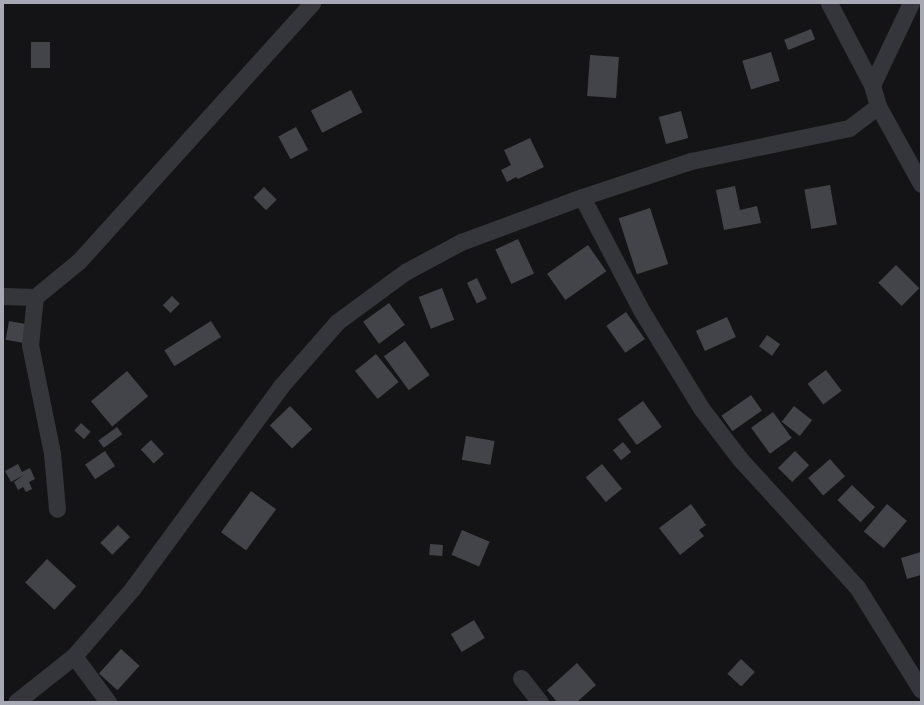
<!DOCTYPE html>
<html>
<head>
<meta charset="utf-8">
<style>
	body { margin:0 }
	#map { position:relative; width:924px; height:705px; overflow:hidden; background:#141416; font-family:Raleway,sans-serif }
	div>[style] { position:absolute }
	[style*='--x'] { left:calc(var(--x)*1px); top:calc(var(--y)*1px); width:calc(var(--w)*1px); rotate:calc(var(--a)*1deg) }
	.building>* { inset:0; background:#434449; transform-origin:0 0 }
	.minor>* { height:17px; margin:-8.5px; padding:0 8.5px; transform-origin:8.5px; border-radius:8.5px; background:#35363b }
	span { translate:-50% -50%; white-space:nowrap; text-align:center; line-height:1.15; -webkit-text-stroke:4px #0f0f11; paint-order:stroke }
	.frame { position:absolute; inset:0; border:4px solid #a7aab5; pointer-events:none }
</style>
</head>
<body>
<div id="map">
	<div class="building">
		<i style="left:811px;top:29px;width:11px;height:29px;rotate:68deg"></i>
		<i style="left:50px;top:42px;width:26px;height:19px;rotate:90deg"></i>
		<i style="left:771px;top:52px;width:30px;height:30px;rotate:73deg"></i>
		<i style="left:590px;top:55px;width:29px;height:41px;rotate:4deg"></i>
		<i style="left:351px;top:90px;width:25px;height:45px;rotate:63deg"></i>
		<i style="left:681px;top:111px;width:28px;height:23px;rotate:75deg"></i>
		<i style="left:296px;top:127px;width:26px;height:20px;rotate:62deg"></i>
		<i style="clip-path:polygon(530px 138px,544px 167px,518px 179px,516px 177px,507px 182px,501px 170px,511px 165px,504px 150px)"></i>
		<i style="left:830px;top:185px;width:40px;height:26px;rotate:80deg"></i>
		<i style="clip-path:polygon(735px 186px,740px 210px,757px 206px,761px 223px,724px 230px,716px 190px)"></i>
		<i style="left:264px;top:187px;width:18px;height:15px;rotate:45deg"></i>
		<i style="left:650px;top:208px;width:59px;height:33px;rotate:72deg"></i>
		<i style="left:518px;top:239px;width:38px;height:25px;rotate:65deg"></i>
		<i style="left:588px;top:245px;width:32px;height:50px;rotate:55deg"></i>
		<i style="left:896px;top:265px;width:33px;height:25px;rotate:45deg"></i>
		<i style="left:477px;top:278px;width:23px;height:11px;rotate:65deg"></i>
		<i style="left:442px;top:288px;width:34px;height:25px;rotate:69deg"></i>
		<i style="left:172px;top:296px;width:11px;height:13px;rotate:45deg"></i>
		<i style="left:389px;top:303px;width:27px;height:32px;rotate:54deg"></i>
		<i style="left:626px;top:312px;width:33px;height:24px;rotate:55deg"></i>
		<i style="left:727px;top:317px;width:22px;height:34px;rotate:66deg"></i>
		<i style="left:9px;top:321px;width:17px;height:19px;rotate:10deg"></i>
		<i style="left:211px;top:321px;width:19px;height:55px;rotate:58deg"></i>
		<i style="left:767px;top:335px;width:16px;height:14px;rotate:35deg"></i>
		<i style="left:405px;top:341px;width:42px;height:26px;rotate:54deg"></i>
		<i style="left:376px;top:354px;width:36px;height:27px;rotate:51deg"></i>
		<i style="left:826px;top:370px;width:26px;height:23px;rotate:53deg"></i>
		<i style="left:127px;top:371px;width:33px;height:47px;rotate:50deg"></i>
		<i style="left:751px;top:395px;width:19px;height:36px;rotate:55deg"></i>
		<i style="left:643px;top:401px;width:32px;height:31px;rotate:54deg"></i>
		<i style="left:290px;top:406px;width:32px;height:28px;rotate:46deg"></i>
		<i style="left:794px;top:406px;width:23px;height:20px;rotate:38deg"></i>
		<i style="left:773px;top:412px;width:32px;height:27px;rotate:54deg"></i>
		<i style="left:81px;top:423px;width:13px;height:10px;rotate:42deg"></i>
		<i style="left:117px;top:427px;width:9px;height:23px;rotate:54deg"></i>
		<i style="left:466px;top:436px;width:29px;height:24px;rotate:10deg"></i>
		<i style="left:151px;top:440px;width:19px;height:14px;rotate:47deg"></i>
		<i style="left:623px;top:442px;width:13px;height:13px;rotate:51deg"></i>
		<i style="left:105px;top:451px;width:18px;height:24px;rotate:56deg"></i>
		<i style="left:795px;top:451px;width:20px;height:24px;rotate:45deg"></i>
		<i style="left:830px;top:459px;width:23px;height:29px;rotate:49deg"></i>
		<i style="clip-path:polygon(18px 464px,22px 472px,30px 468px,35px 479px,29px 482px,32px 489px,26px 492px,23px 487px,18px 490px,14px 482px,24px 475px,11px 482px,5px 471px)"></i>
		<i style="left:602px;top:464px;width:32px;height:21px;rotate:51deg"></i>
		<i style="left:852px;top:485px;width:32px;height:21px;rotate:44deg"></i>
		<i style="left:251px;top:491px;width:31px;height:51px;rotate:36deg"></i>
		<i style="clip-path:polygon(691px 504px,706px 525px,699px 530px,704px 536px,680px 555px,659px 528px)"></i>
		<i style="left:887px;top:504px;width:26px;height:36px;rotate:40deg"></i>
		<i style="left:118px;top:525px;width:17px;height:25px;rotate:45deg"></i>
		<i style="left:462px;top:530px;width:30px;height:27px;rotate:23deg"></i>
		<i style="left:430px;top:544px;width:13px;height:11px;rotate:4deg"></i>
		<i style="clip-path:polygon(921px 552px,921px 575px,907px 579px,901px 558px)"></i>
		<i style="left:47px;top:559px;width:40px;height:32px;rotate:43deg"></i>
		<i style="left:474px;top:620px;width:21px;height:27px;rotate:59deg"></i>
		<i style="left:121px;top:649px;width:25px;height:33px;rotate:42deg"></i>
		<i style="left:741px;top:659px;width:19px;height:20px;rotate:43deg"></i>
		<i style="clip-path:polygon(577px 663px,596px 685px,577px 702px,557px 702px,547px 690px)"></i>
	</div>
	<div class="minor">
		<i style="--x:829;--y:3;--w:93;--a:62.3"></i>
		<i style="--x:872;--y:85;--w:22;--a:74"></i>
		<i style="--x:878;--y:106;--w:89;--a:61.1"></i>
		<i style="--x:872;--y:85;--w:91;--a:-64.6"></i>
		<i style="--x:582;--y:197;--w:127;--a:62.4"></i>
		<i style="--x:641;--y:310;--w:115;--a:58.5"></i>
		<i style="--x:701;--y:408;--w:64;--a:52.6"></i>
		<i style="--x:740;--y:459;--w:173;--a:47.6"></i>
		<i style="--x:857;--y:587;--w:121;--a:58.1"></i>
		<i style="--x:3;--y:296;--w:32;--a:2"></i>
		<i style="--x:35;--y:297;--w:57;--a:-39.3"></i>
		<i style="--x:79;--y:261;--w:348;--a:-47.9"></i>
		<i style="--x:35;--y:297;--w:48;--a:95.9"></i>
		<i style="--x:30;--y:345;--w:110;--a:78.5"></i>
		<i style="--x:52;--y:453;--w:56;--a:84.9"></i>
		<i style="--x:74;--y:656;--w:57;--a:53.5"></i>
		<i style="--x:521;--y:678;--w:31;--a:52"></i>
		<i style="--x:16;--y:702;--w:74;--a:-38.4"></i>
		<i style="--x:74;--y:656;--w:89;--a:-49.1"></i>
		<i style="--x:132;--y:589;--w:252;--a:-53.7"></i>
		<i style="--x:281;--y:386;--w:85;--a:-48.8"></i>
		<i style="--x:337;--y:322;--w:84;--a:-36.3"></i>
		<i style="--x:405;--y:272;--w:64;--a:-28.2"></i>
		<i style="--x:461;--y:242;--w:129;--a:-20.4"></i>
		<i style="--x:582;--y:197;--w:115;--a:-18.3"></i>
		<i style="--x:691;--y:161;--w:161;--a:-11.8"></i>
		<i style="--x:849;--y:128;--w:36;--a:-37"></i>
	</div>
	<div class="frame"></div>
</div>
</body>
</html>
